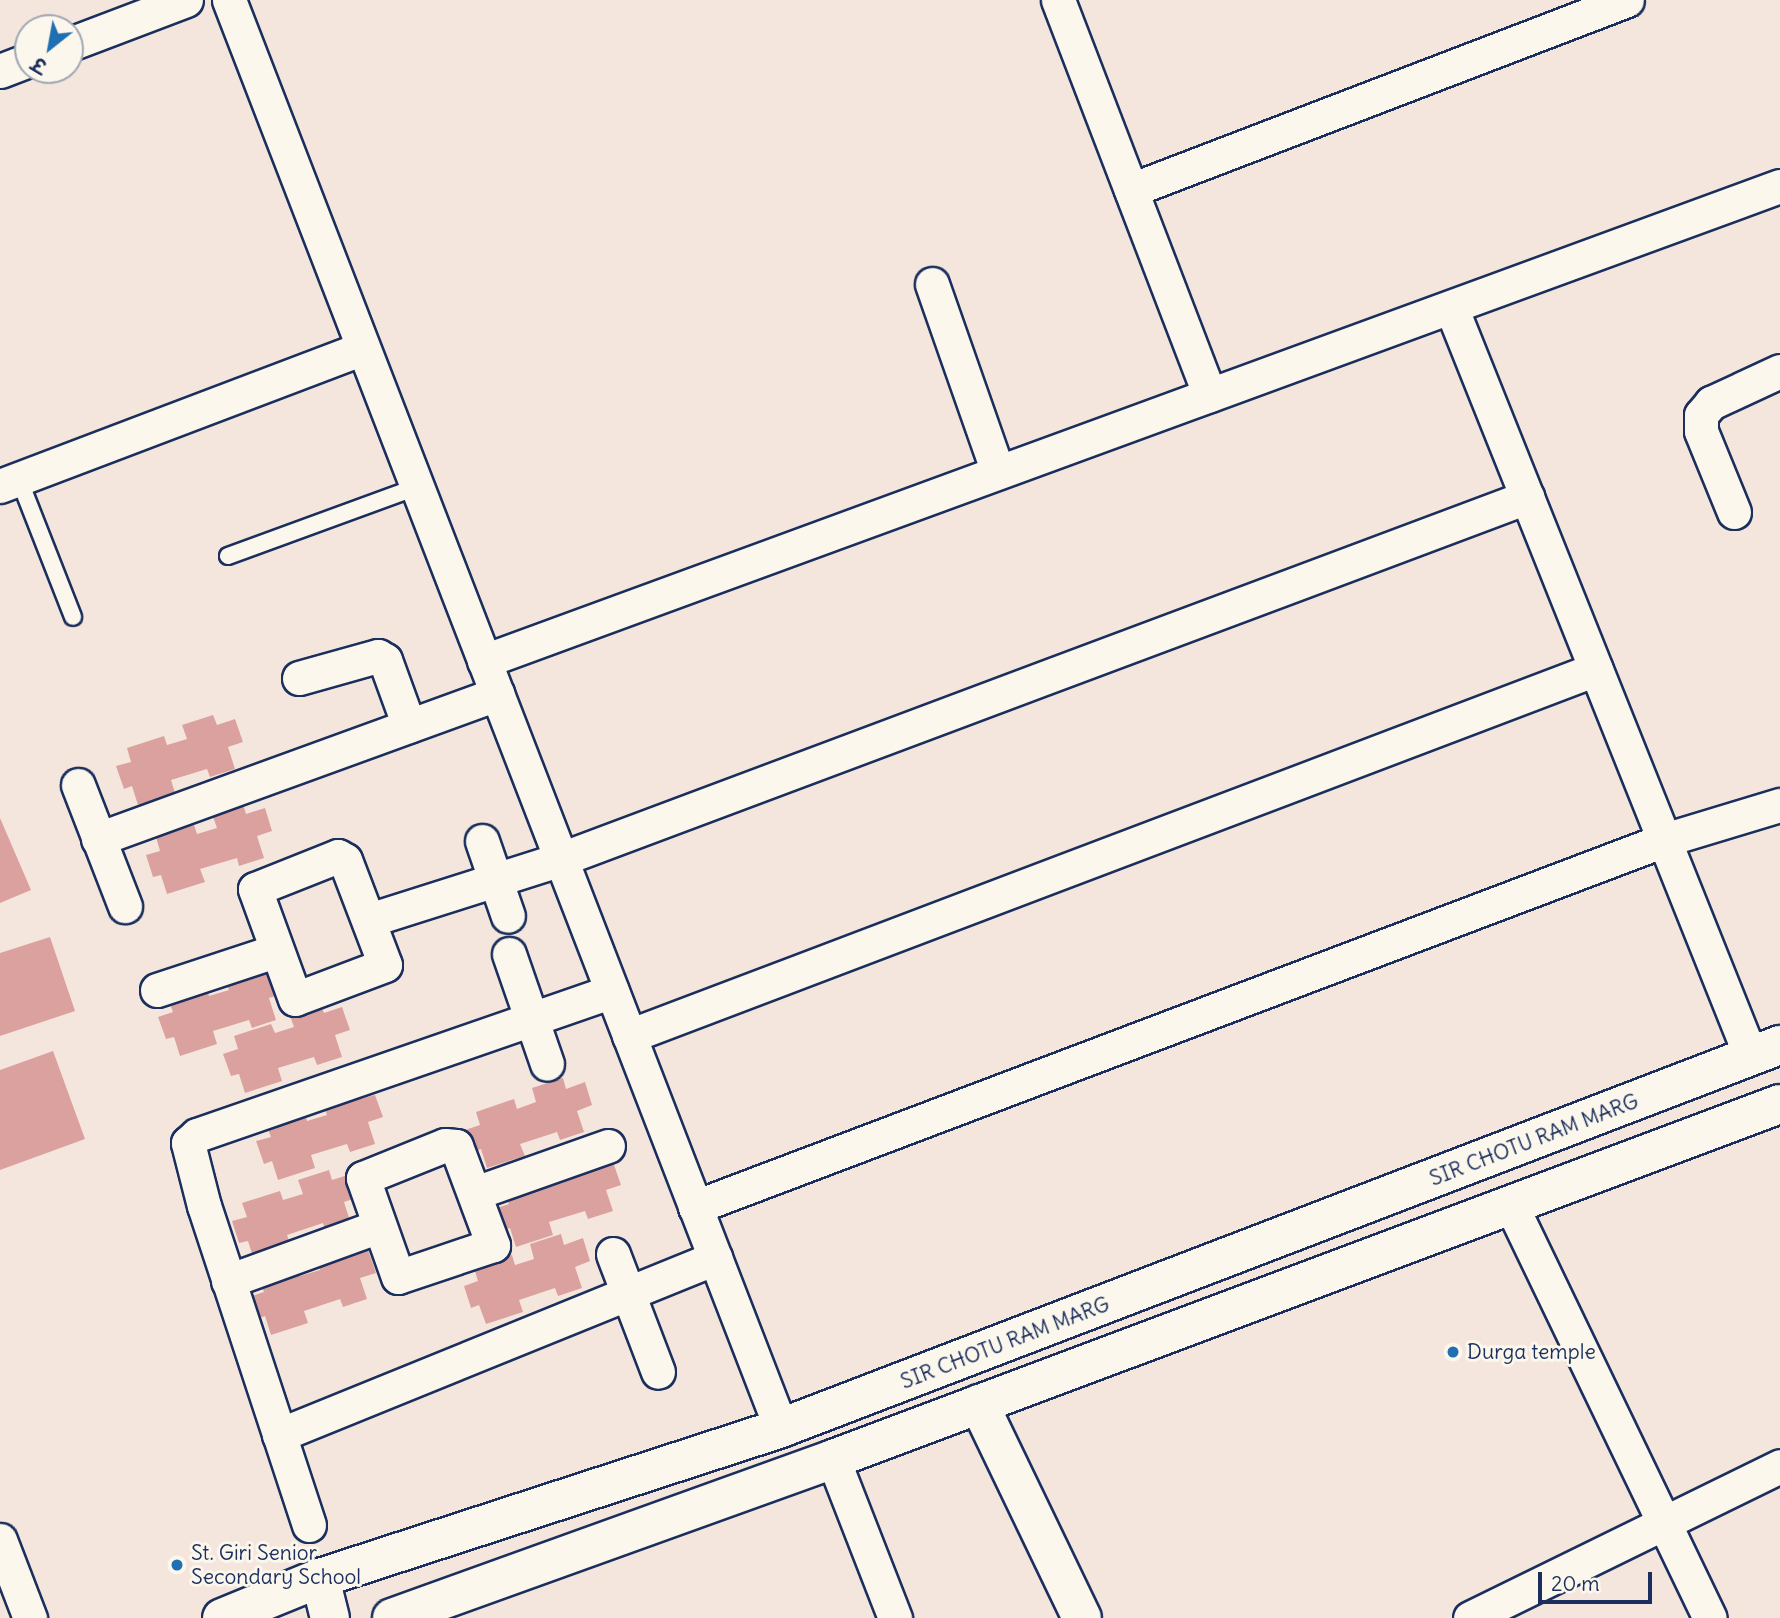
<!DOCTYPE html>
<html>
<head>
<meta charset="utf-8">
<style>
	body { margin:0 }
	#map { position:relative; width:1780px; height:1618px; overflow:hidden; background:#f5e6dd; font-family:Delius,"Playpen Sans Deva",sans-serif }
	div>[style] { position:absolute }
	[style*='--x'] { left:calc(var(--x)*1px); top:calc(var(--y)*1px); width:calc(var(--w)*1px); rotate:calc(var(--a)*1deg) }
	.building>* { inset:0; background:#dba19f }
	.roads { filter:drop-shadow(2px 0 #1b2f5e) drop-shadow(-2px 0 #1b2f5e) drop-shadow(0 2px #1b2f5e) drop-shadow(0 -2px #1b2f5e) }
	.service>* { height:16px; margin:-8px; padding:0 8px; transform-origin:8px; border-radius:8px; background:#fbf7ec }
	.minor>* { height:33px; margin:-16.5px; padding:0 16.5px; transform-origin:16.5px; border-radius:16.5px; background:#fbf7ec }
	.tertiary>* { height:38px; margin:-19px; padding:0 19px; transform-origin:19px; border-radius:19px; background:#fbf7ec }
	.dots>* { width:19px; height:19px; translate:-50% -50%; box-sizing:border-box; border:4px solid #fbf7ec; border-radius:50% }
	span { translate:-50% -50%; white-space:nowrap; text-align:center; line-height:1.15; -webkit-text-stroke:6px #fbf7ec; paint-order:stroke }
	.street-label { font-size:21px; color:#1b2f5e }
	.poi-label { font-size:21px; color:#1b2f5e }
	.left { translate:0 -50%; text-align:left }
	.north { position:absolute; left:14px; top:14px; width:70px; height:70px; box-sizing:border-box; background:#fbf7ec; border:2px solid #a1a7b3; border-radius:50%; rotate:211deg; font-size:19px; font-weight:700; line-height:28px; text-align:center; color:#1b2f5e }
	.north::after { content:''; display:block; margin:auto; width:24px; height:32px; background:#1f6fb2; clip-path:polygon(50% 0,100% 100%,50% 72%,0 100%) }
	.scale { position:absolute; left:1538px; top:1572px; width:114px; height:32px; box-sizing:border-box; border:4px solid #1b2f5e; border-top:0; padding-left:9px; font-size:21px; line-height:24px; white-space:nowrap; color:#1b2f5e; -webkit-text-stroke:5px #fbf7ec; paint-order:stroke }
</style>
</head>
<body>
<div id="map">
	<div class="building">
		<i style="clip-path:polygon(213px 715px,217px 725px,235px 719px,243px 742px,228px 747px,235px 769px,210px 777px,207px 769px,171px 780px,175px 793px,138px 805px,132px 786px,124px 789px,116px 766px,131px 762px,127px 748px,164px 736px,167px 745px,187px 739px,182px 725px)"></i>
		<i style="clip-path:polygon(243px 804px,246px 814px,265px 808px,272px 831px,257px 836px,264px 858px,239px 866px,237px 858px,200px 869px,205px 882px,167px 894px,161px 875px,153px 877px,146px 855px,160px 851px,156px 837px,194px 825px,197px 834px,217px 828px,212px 814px)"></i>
		<i style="clip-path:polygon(0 818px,31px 890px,0 903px)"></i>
		<i style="clip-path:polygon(50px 937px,75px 1011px,0 1036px,0 953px)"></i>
		<i style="clip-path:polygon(255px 966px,259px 976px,277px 970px,285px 993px,269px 998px,276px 1020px,252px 1028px,249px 1020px,213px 1031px,217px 1044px,180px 1056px,174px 1037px,166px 1039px,158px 1017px,173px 1012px,168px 999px,206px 987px,209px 996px,229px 990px,224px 976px)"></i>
		<i style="clip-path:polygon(320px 1003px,324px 1013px,342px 1007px,350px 1030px,335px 1035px,342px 1057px,317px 1065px,314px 1057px,278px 1068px,282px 1081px,245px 1093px,239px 1074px,231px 1076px,223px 1054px,238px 1049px,234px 1036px,271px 1024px,275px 1033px,294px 1027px,289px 1013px)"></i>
		<i style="clip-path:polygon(53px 1051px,85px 1139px,0 1170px,0 1070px)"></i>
		<i style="clip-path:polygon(563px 1078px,566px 1089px,585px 1082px,592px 1105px,577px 1111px,584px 1132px,560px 1140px,557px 1132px,520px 1144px,525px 1156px,487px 1168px,481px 1149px,473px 1152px,465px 1130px,480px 1125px,476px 1112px,514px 1099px,517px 1109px,536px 1102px,532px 1088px)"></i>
		<i style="clip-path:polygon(353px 1090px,357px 1100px,375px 1095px,383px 1117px,368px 1122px,375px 1144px,350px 1152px,347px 1144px,311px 1155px,315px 1168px,278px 1180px,272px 1161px,264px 1164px,256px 1141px,271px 1137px,266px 1124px,304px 1111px,307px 1121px,327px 1115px,322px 1100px)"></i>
		<i style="clip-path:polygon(613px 1162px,621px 1185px,606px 1190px,613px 1211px,588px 1219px,585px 1211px,549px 1222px,553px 1235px,516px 1247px,510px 1228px,501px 1231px,494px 1209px,509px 1204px,504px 1191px,542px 1178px,545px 1188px,565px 1182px,560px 1167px)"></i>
		<i style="clip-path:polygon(329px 1170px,332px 1180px,351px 1174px,359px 1197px,344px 1202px,351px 1224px,326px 1232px,323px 1223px,287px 1235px,291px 1247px,254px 1260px,248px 1241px,239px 1243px,232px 1221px,247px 1217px,242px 1203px,280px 1191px,283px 1200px,303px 1194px,298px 1180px)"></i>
		<i style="clip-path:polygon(561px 1234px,564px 1245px,583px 1238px,590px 1261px,575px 1267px,582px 1288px,558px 1296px,555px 1288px,519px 1300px,523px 1312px,486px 1324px,479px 1305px,471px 1308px,464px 1286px,478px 1281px,474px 1268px,512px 1255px,515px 1265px,534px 1259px,530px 1244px)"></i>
		<i style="clip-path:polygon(346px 1245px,350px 1256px,368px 1250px,376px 1273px,360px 1278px,367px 1299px,343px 1307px,340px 1299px,304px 1311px,308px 1323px,271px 1335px,265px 1316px,257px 1319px,249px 1297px,264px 1292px,259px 1279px,297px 1267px,300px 1276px,320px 1270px,315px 1255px)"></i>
	</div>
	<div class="roads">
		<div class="service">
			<i style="--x:19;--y:479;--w:148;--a:68.6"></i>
			<i style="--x:228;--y:556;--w:201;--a:-20.1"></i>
		</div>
		<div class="minor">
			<i style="--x:229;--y:0;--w:1531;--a:68.87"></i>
			<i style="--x:1058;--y:0;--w:423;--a:69"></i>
			<i style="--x:70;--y:44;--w:124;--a:-20.8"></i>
			<i style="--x:0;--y:71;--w:30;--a:-21"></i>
			<i style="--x:1131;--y:190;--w:531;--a:-20.96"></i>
			<i style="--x:932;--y:284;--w:199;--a:70.7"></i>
			<i style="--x:1451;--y:307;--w:808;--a:68.2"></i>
			<i style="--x:0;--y:486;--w:388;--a:-20.8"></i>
			<i style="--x:1734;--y:512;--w:87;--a:-112.2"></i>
			<i style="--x:1701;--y:431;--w:16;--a:-90"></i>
			<i style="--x:1701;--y:415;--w:16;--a:-50"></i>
			<i style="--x:1711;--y:403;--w:76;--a:-24.9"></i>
			<i style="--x:484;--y:661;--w:1380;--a:-20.13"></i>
			<i style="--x:299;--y:678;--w:82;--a:-15.6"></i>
			<i style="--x:378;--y:656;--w:8;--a:30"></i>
			<i style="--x:385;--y:660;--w:70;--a:70"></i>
			<i style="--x:78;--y:785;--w:130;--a:68.8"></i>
			<i style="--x:98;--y:839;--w:425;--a:-20"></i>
			<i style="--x:482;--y:841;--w:79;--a:70.9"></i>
			<i style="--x:338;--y:856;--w:8;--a:30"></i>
			<i style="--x:345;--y:860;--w:112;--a:69.1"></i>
			<i style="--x:385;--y:965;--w:96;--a:159.3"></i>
			<i style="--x:295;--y:999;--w:117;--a:-110"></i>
			<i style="--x:255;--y:889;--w:89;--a:-21.7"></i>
			<i style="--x:369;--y:920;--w:201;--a:-17.6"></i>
			<i style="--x:561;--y:859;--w:1032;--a:-20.54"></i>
			<i style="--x:509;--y:954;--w:116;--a:70.9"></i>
			<i style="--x:157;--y:990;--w:124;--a:-18.3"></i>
			<i style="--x:629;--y:1036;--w:1034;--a:-20.78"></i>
			<i style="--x:445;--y:1145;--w:11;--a:5"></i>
			<i style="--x:456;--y:1146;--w:106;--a:69.5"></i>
			<i style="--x:493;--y:1245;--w:100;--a:161.4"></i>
			<i style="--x:398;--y:1277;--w:105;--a:-109.5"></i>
			<i style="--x:363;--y:1178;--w:88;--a:-21.9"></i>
			<i style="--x:475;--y:1193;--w:141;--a:-19.5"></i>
			<i style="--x:1511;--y:1205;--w:458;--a:64.3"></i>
			<i style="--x:695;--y:1207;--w:1036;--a:-20.74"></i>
			<i style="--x:1664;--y:840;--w:121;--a:-16.8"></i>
			<i style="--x:613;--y:1254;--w:126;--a:69.1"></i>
			<i style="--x:228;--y:1281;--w:158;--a:-20"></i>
			<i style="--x:279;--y:1435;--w:471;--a:-22.1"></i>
			<i style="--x:833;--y:1459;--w:171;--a:68.7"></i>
			<i style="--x:309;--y:1525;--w:336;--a:-108.2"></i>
			<i style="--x:204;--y:1206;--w:65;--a:-104.3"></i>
			<i style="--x:188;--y:1143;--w:12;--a:-42"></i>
			<i style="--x:197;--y:1135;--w:439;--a:-19.1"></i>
			<i style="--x:0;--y:1540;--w:84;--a:69"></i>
			<i style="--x:1470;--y:1618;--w:345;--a:-26.1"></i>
		</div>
		<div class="tertiary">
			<i style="--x:979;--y:1404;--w:237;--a:64.3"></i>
			<i style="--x:320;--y:1578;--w:41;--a:76"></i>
			<i style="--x:222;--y:1618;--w:106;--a:-22.2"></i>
			<i style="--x:320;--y:1578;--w:485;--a:-18"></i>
			<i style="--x:781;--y:1428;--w:1070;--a:-20.98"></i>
			<i style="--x:392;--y:1618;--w:469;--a:-19.8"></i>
			<i style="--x:833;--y:1459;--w:1011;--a:-20.55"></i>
		</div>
	</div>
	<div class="dots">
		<i style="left:1453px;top:1352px;background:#1f6fb2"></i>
		<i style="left:177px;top:1565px;background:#1f6fb2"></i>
	</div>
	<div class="street-label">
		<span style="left:1534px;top:1140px;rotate:-21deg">SIR CHOTU RAM MARG</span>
		<span style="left:1005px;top:1343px;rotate:-21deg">SIR CHOTU RAM MARG</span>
	</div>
	<div class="poi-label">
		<span class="left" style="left:1467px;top:1352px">Durga temple</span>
		<span class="left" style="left:191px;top:1565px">St. Giri Senior<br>Secondary School</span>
	</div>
	<div class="north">उ</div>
	<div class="scale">20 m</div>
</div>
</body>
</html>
